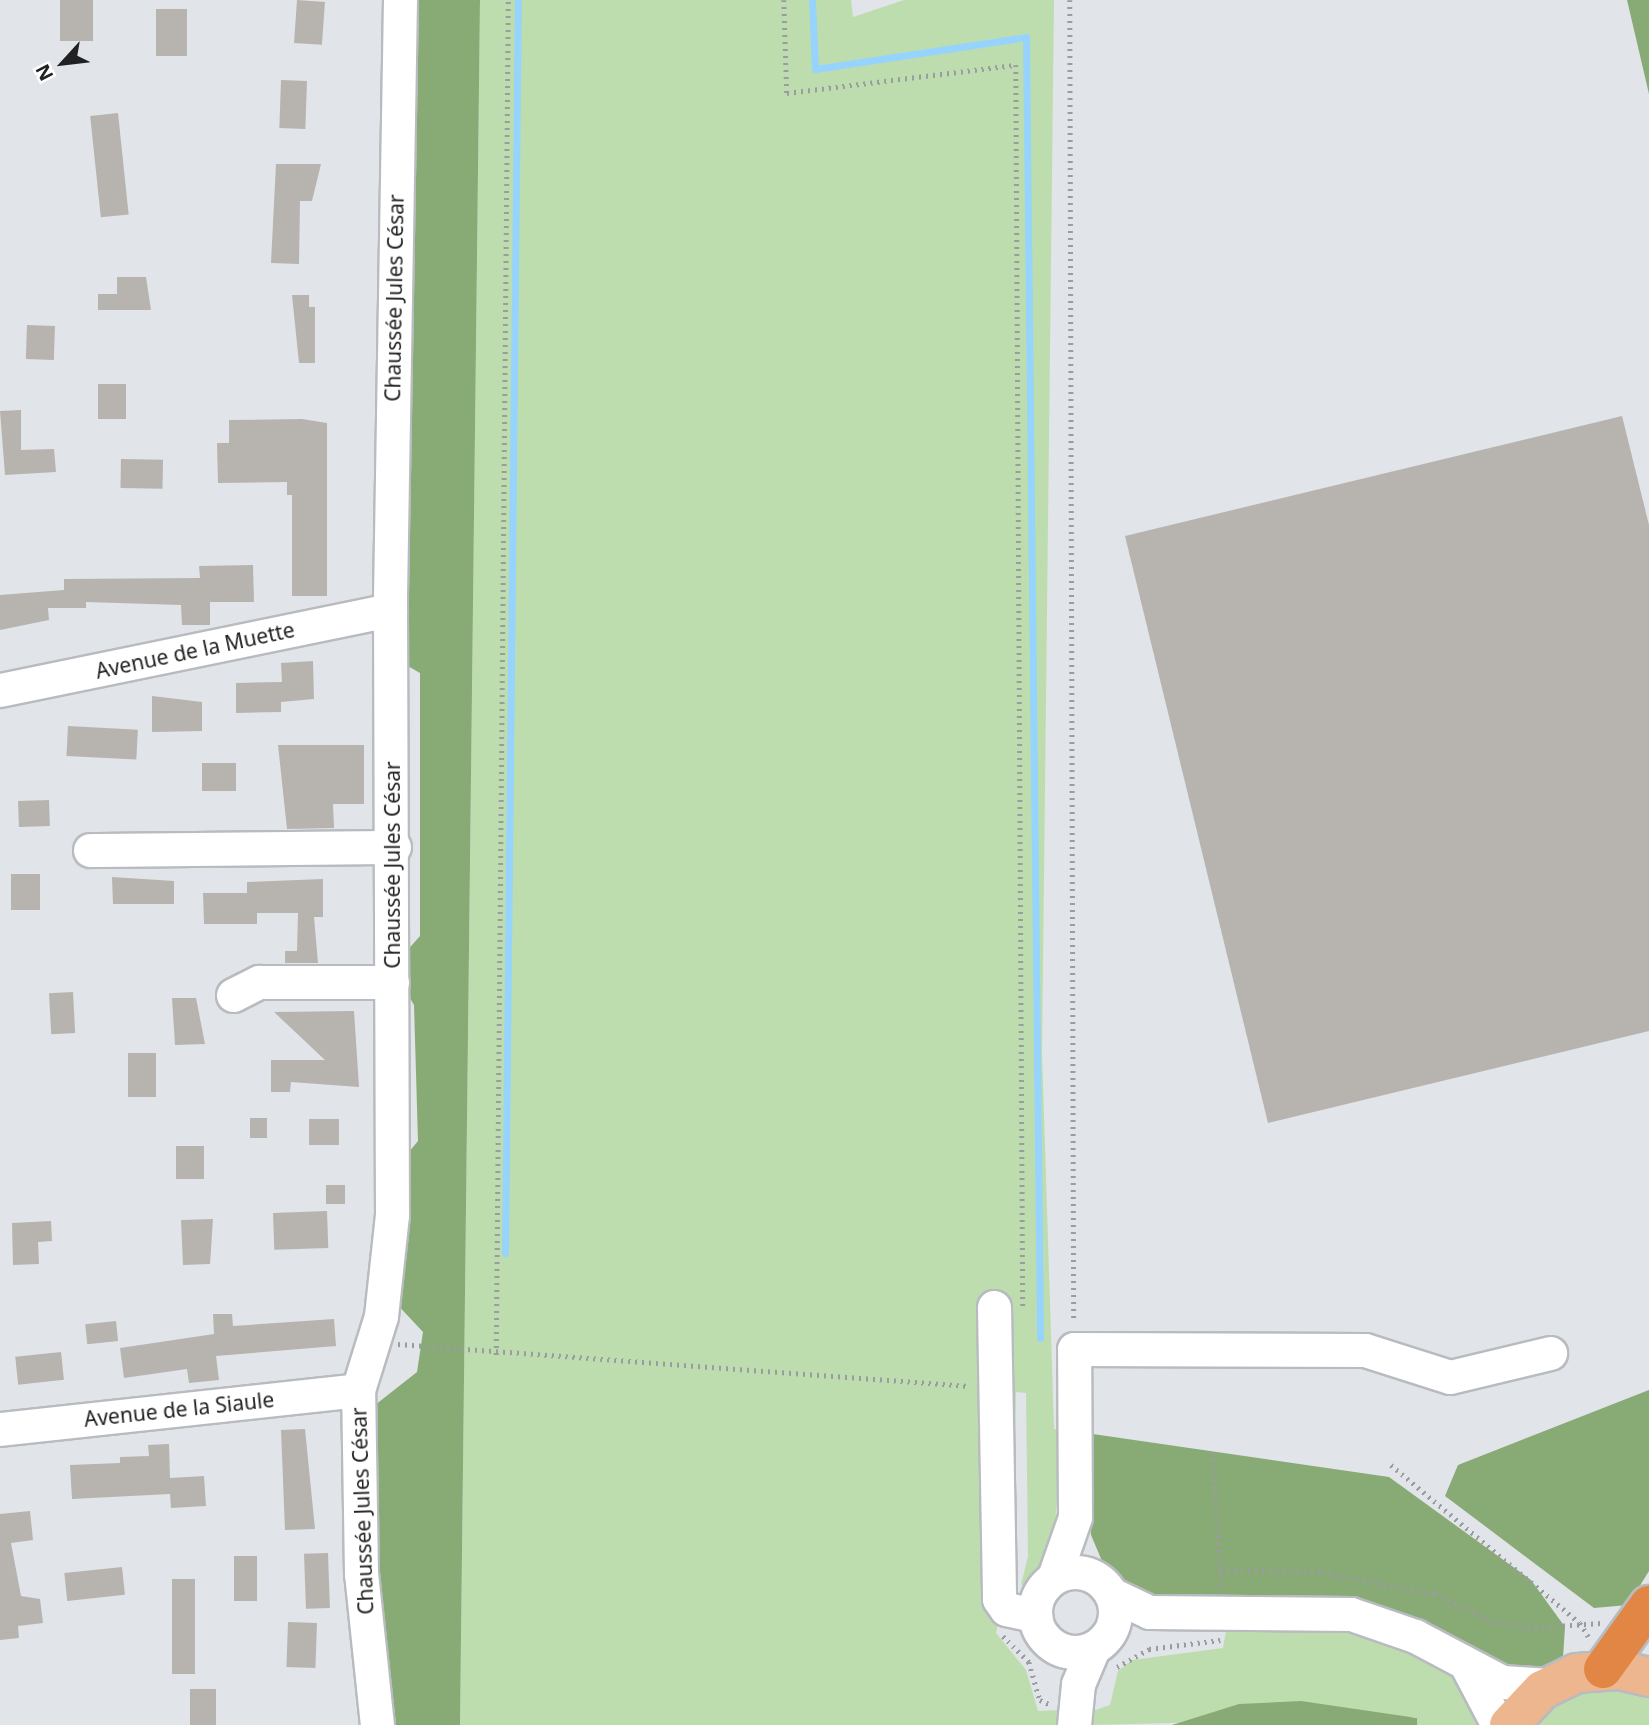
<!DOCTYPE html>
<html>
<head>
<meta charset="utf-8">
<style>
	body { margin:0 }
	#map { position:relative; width:1649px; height:1725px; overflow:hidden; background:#e1e4e8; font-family:"Noto Sans",sans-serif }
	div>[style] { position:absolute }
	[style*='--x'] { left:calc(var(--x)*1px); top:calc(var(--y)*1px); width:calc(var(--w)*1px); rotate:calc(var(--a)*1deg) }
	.green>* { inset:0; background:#beddaf }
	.forest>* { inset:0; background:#88ab75 }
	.stream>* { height:7px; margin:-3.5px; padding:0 3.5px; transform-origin:3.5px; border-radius:3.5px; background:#96d4fd }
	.building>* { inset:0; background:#b7b4af; transform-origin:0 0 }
	.path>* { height:4.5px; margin-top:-2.25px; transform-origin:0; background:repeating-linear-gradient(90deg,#9a9c9f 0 2px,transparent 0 7px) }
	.roads { filter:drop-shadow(2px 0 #b8bbbf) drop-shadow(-2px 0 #b8bbbf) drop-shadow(0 2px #b8bbbf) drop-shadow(0 -2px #b8bbbf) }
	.minor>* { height:33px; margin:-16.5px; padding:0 16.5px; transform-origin:16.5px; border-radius:16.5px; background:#fff }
	.minor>.ring { margin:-16.5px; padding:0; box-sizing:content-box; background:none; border:33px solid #fff; border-radius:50% }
	.major>* { height:38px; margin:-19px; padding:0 19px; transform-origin:19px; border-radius:19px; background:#eeb68f }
	.highway>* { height:38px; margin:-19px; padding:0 19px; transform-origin:19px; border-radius:19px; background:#e28645 }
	span { translate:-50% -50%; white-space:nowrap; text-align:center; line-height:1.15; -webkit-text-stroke:5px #fff; paint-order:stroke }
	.street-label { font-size:21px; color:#202122 }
	.north { position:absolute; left:28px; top:28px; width:70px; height:70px; -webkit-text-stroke:5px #fff; paint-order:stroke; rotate:243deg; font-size:19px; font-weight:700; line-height:28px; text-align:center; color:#202122 }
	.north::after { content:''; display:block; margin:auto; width:24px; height:32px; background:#202122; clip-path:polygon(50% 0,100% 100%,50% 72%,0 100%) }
</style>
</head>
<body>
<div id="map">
	<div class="green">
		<i style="clip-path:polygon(480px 0,851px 0,853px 17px,904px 0,1054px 0,1042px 1052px,1054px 1429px,1062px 1430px,1055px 1526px,1044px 1566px,1030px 1587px,1021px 1585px,1028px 1556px,1026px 1393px,1016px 1392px,1014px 1552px,996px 1633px,1026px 1670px,1038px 1711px,1058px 1710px,1058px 1725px,460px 1725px)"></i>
		<i style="clip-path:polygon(1227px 1625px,1341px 1627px,1382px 1638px,1442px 1667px,1472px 1693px,1483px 1725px,1417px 1725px,1416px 1717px,1090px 1725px,1090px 1712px,1110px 1705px,1118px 1671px,1132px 1660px,1223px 1648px)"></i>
		<i style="clip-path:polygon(1597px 1685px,1649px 1692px,1649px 1725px,1530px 1725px,1546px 1707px)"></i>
	</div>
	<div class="forest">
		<i style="clip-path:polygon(413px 0,480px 0,460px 1725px,385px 1725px,371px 1583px,370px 1409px,417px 1372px,423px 1332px,393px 1300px,404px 1158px,418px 1141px,414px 1005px,403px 986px,404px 954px,420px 936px,420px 673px,406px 665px)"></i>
		<i style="clip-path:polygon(1627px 0,1649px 0,1649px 94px)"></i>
		<i style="clip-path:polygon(1649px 1390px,1649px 1571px,1628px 1605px,1594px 1608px,1445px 1496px,1458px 1465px)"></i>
		<i style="clip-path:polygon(1086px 1433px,1389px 1477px,1531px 1580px,1565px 1627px,1563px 1658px,1554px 1668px,1525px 1675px,1325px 1597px,1142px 1595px,1102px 1561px,1091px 1535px)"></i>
		<i style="clip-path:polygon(1301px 1701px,1417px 1718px,1417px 1725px,1172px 1725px,1239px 1704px)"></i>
	</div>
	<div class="stream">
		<i style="--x:812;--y:0;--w:69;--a:87.5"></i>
		<i style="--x:815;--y:69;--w:213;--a:-8.6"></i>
		<i style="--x:1026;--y:37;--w:1301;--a:89.38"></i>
		<i style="--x:505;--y:1253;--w:1253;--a:-89.41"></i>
	</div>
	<div class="building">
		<i style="left:60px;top:0;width:33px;height:41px"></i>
		<i style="left:297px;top:0;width:28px;height:43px;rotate:4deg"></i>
		<i style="left:156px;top:9px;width:31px;height:47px"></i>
		<i style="left:281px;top:80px;width:26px;height:48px;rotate:2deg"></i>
		<i style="left:118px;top:113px;width:102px;height:28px;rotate:84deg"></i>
		<i style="clip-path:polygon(276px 164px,321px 164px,312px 201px,300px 201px,299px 264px,271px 263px)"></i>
		<i style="clip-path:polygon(117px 277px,146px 277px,151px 310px,98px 310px,98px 294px,117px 294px)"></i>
		<i style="clip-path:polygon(292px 295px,309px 295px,309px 307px,315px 307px,315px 363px,299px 363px)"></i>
		<i style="left:55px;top:326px;width:34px;height:28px;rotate:92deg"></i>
		<i style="left:98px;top:384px;width:28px;height:35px"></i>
		<i style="clip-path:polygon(21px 410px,21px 450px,54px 449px,56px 472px,5px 475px,0 411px)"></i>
		<i style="clip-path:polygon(1622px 416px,1649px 525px,1649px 1031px,1268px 1123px,1125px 536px)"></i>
		<i style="clip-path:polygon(302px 419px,327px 423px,327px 596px,292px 596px,292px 495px,287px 495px,287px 482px,218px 483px,217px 443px,229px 443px,229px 420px)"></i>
		<i style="left:121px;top:459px;width:42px;height:29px;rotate:1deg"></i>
		<i style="clip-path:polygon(253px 565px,254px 602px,210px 602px,210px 625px,182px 625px,181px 605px,86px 602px,86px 608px,48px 608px,49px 620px,0 630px,0 595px,64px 590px,64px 579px,200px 578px,199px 566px)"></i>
		<i style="clip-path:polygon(313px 661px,314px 699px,281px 702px,281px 712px,236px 713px,236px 683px,282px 682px,281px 663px)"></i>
		<i style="clip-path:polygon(152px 696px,202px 702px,202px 731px,152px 732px)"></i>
		<i style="left:68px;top:726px;width:70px;height:30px;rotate:3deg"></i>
		<i style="clip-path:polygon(278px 745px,364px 745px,364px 804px,333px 804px,334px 828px,287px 829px)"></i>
		<i style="left:236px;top:763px;width:28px;height:34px;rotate:90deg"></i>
		<i style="left:49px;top:800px;width:26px;height:31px;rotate:88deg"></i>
		<i style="left:40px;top:874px;width:36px;height:29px;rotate:90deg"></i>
		<i style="clip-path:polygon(112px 877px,174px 881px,174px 904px,113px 904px)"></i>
		<i style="clip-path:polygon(323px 879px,323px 917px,314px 917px,318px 963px,285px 963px,285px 951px,297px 951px,298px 913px,257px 913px,257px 924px,204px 924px,203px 893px,247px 893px,247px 882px)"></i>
		<i style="left:73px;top:992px;width:41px;height:24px;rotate:87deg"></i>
		<i style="clip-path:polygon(172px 998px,196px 998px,205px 1044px,175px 1045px)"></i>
		<i style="clip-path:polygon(354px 1011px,359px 1087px,291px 1082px,290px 1092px,271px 1092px,271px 1060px,325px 1060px,274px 1012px)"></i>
		<i style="left:156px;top:1053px;width:44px;height:28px;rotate:90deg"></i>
		<i style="left:250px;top:1118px;width:17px;height:20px"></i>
		<i style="left:309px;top:1119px;width:30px;height:26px"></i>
		<i style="left:176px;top:1146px;width:28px;height:33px"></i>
		<i style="left:326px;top:1185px;width:19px;height:19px"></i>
		<i style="left:327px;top:1211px;width:37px;height:54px;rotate:88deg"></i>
		<i style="clip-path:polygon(213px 1219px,210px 1264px,183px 1265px,181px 1220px)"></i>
		<i style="clip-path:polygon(51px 1221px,52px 1241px,38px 1242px,39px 1264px,13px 1265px,12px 1223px)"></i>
		<i style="clip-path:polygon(213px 1314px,232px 1314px,233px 1326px,334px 1319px,336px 1346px,216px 1356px,219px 1380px,189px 1383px,187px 1369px,124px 1378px,120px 1348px,214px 1334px)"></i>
		<i style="left:116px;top:1321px;width:20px;height:31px;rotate:84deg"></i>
		<i style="left:61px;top:1352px;width:28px;height:46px;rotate:84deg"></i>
		<i style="clip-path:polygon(305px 1429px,315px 1529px,285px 1530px,281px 1430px)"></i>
		<i style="clip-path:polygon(169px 1444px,170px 1478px,204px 1476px,206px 1506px,171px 1508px,170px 1494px,72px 1499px,70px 1465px,120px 1463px,120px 1457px,149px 1456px,148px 1445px)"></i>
		<i style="clip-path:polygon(30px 1511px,33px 1540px,11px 1543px,21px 1596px,40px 1599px,43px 1623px,18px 1626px,19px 1638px,0 1640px,0 1514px)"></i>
		<i style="left:328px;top:1553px;width:55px;height:24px;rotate:88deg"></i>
		<i style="left:234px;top:1556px;width:23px;height:45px"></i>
		<i style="left:122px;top:1567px;width:28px;height:58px;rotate:84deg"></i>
		<i style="left:172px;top:1579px;width:23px;height:95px"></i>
		<i style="left:288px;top:1622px;width:29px;height:45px;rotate:2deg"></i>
		<i style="left:190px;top:1689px;width:26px;height:36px"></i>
	</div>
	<div class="path">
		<i style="--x:784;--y:0;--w:93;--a:88.2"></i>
		<i style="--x:787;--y:93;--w:231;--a:-7"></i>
		<i style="--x:1016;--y:65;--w:1244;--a:89.68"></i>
		<i style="--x:1070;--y:0;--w:1322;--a:89.83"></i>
		<i style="--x:398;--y:1344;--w:573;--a:4.21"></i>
		<i style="--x:496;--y:1355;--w:1355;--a:-89.49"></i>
		<i style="--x:1213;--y:1452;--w:118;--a:86.6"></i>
		<i style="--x:1391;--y:1465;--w:246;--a:39.9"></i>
		<i style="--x:1580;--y:1623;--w:19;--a:58"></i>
		<i style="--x:1221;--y:1587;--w:17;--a:-93"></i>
		<i style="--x:1220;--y:1570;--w:102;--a:1.1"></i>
		<i style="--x:1322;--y:1572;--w:115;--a:11"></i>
		<i style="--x:1435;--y:1594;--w:64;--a:25.8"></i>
		<i style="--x:1493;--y:1622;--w:36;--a:10"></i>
		<i style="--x:1528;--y:1628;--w:73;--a:-3.9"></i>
		<i style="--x:1003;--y:1636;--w:37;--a:45"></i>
		<i style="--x:1029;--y:1662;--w:40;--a:74"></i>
		<i style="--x:1040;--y:1700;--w:12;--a:24"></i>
		<i style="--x:1117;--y:1667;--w:37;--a:-29"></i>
		<i style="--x:1149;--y:1649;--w:72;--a:-7.2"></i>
	</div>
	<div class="roads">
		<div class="minor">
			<i style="--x:0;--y:690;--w:398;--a:-11.6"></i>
			<i style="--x:90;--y:850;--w:304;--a:-0.6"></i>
			<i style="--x:233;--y:995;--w:29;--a:-27"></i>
			<i style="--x:259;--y:982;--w:133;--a:0"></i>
			<i style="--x:994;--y:1307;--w:292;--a:89"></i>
			<i style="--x:999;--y:1599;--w:12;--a:55"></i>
			<i style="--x:1006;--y:1609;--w:30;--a:12"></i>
			<i style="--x:0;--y:1429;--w:360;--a:-6.2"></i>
			<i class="ring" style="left:1035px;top:1572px;width:47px;height:47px"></i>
			<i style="--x:1054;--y:1577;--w:64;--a:-70.7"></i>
			<i style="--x:1075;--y:1517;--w:168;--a:-90.3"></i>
			<i style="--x:1074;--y:1349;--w:291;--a:0.2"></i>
			<i style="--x:1365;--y:1350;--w:89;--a:17.6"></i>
			<i style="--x:1450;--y:1377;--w:103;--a:-13.5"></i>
			<i style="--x:1111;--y:1594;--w:42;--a:25.3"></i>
			<i style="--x:1149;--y:1612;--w:202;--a:0.6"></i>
			<i style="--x:1351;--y:1614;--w:68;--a:19"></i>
			<i style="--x:1415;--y:1636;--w:98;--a:27.9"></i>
			<i style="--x:1502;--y:1682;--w:48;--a:3.6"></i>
			<i style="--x:1467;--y:1666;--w:67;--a:62.3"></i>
			<i style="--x:377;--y:1725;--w:152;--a:-96"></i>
			<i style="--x:361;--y:1574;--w:184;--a:-90.9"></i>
			<i style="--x:358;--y:1390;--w:77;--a:-72.7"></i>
			<i style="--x:381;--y:1316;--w:102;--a:-83.8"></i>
			<i style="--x:392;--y:1215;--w:619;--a:-90.19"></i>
			<i style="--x:390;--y:596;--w:596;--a:-89.04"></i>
			<i style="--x:1074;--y:1725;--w:41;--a:-84.4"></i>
			<i style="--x:1078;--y:1684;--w:39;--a:-67"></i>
		</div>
		<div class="major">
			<i style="--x:1509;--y:1725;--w:48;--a:-46.7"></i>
			<i style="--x:1542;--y:1690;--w:39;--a:-26"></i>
			<i style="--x:1577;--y:1673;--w:42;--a:-4.1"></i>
			<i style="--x:1619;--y:1670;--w:31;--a:13"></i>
		</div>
		<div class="highway">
			<i style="--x:1603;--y:1669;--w:79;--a:-54.3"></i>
		</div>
	</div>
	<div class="street-label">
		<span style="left:394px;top:298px;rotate:-89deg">Chaussée Jules César</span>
		<span style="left:195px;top:650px;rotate:-12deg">Avenue de la Muette</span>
		<span style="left:392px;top:865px;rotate:-90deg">Chaussée Jules César</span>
		<span style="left:179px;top:1409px;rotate:-6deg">Avenue de la Siaule</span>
		<span style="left:362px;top:1511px;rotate:-92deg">Chaussée Jules César</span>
	</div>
	<div class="north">N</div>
</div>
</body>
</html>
